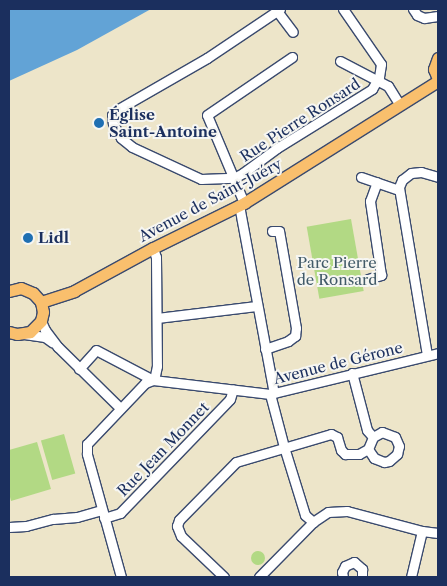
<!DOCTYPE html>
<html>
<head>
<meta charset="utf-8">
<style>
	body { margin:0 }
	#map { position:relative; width:447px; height:586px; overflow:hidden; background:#ede5c9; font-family:"Libre Caslon Text",serif }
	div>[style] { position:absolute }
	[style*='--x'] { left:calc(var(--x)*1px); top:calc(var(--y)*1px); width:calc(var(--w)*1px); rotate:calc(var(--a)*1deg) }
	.green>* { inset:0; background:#b2d984; transform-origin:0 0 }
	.round { border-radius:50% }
	.water>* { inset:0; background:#62a3d6 }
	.roads { filter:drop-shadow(1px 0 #3a4a6e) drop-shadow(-1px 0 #3a4a6e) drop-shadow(0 1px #3a4a6e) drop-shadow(0 -1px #3a4a6e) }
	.minor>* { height:9px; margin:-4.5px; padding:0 4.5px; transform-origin:4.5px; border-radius:4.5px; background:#fff }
	.major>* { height:11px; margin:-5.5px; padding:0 5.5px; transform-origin:5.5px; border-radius:5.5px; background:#f9bf6d }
	.dots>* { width:14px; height:14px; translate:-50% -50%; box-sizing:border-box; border:2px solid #f6f6f2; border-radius:50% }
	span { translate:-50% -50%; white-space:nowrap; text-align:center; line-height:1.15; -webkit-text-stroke:4px #f6f6f2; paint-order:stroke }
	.poi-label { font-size:15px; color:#1b2f5e; font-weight:700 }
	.left { translate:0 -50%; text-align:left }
	.street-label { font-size:15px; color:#1b2f5e }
	.park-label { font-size:15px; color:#415a68 }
	.frame { position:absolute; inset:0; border:10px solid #1b2f5e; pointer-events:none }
</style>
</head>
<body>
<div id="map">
	<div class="green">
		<i style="left:351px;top:219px;width:73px;height:45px;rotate:80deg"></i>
		<i style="left:64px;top:434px;width:41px;height:24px;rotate:74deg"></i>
		<i style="clip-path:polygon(37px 442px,51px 489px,11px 501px,9px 493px,9px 450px)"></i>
		<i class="round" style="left:251px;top:551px;width:14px;height:14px"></i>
	</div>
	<div class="water">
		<i style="clip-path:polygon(9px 9px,151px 9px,77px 50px,9px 81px)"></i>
	</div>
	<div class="roads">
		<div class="minor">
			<i style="--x:280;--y:9;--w:88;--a:146.1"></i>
			<i style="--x:207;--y:58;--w:106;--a:150.1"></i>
			<i style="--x:115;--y:111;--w:5;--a:127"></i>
			<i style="--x:112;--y:115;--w:9;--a:84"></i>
			<i style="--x:113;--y:124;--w:16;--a:60"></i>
			<i style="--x:121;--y:138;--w:14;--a:39"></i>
			<i style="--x:132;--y:147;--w:76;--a:24.9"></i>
			<i style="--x:201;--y:179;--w:33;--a:-2"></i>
			<i style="--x:234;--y:178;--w:10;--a:-29"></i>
			<i style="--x:243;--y:173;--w:42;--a:-36.3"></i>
			<i style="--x:277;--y:148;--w:112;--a:-31.8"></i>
			<i style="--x:372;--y:89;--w:14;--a:-60"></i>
			<i style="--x:379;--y:77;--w:13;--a:-81"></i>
			<i style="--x:381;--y:64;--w:67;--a:-124.6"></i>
			<i style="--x:413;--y:9;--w:7;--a:56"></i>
			<i style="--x:417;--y:15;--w:8;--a:23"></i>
			<i style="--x:424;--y:18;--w:14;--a:-8"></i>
			<i style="--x:277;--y:11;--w:26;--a:53"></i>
			<i style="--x:340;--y:61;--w:54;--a:27.5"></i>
			<i style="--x:388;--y:86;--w:22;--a:58"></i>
			<i style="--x:361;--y:177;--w:40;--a:18.9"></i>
			<i style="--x:244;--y:203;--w:95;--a:-112.8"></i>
			<i style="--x:207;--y:115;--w:103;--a:-34.3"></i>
			<i style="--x:239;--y:205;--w:191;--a:79.5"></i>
			<i style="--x:153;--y:248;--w:9;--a:72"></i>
			<i style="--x:156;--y:257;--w:109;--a:89.5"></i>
			<i style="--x:157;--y:366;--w:14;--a:102"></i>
			<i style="--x:368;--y:279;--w:14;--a:-17"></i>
			<i style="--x:381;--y:275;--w:75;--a:-98.5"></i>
			<i style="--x:370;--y:201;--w:20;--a:-70"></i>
			<i style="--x:157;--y:318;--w:100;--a:-6.9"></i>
			<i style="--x:41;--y:321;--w:10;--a:66"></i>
			<i style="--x:45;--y:330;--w:21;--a:53"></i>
			<i style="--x:58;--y:347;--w:87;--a:44.5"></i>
			<i style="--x:24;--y:334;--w:21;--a:8"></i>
			<i style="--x:45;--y:337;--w:9;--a:36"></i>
			<i style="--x:265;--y:349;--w:24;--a:-19"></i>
			<i style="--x:288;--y:341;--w:9;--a:-36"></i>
			<i style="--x:295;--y:336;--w:8;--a:-83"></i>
			<i style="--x:296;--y:328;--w:98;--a:-99.9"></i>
			<i style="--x:279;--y:231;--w:7;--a:180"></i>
			<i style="--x:427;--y:355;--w:170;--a:-99.5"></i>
			<i style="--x:399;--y:187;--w:8;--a:-67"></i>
			<i style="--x:402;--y:180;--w:11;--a:-38"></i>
			<i style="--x:411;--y:173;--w:10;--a:-6"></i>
			<i style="--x:421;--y:172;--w:18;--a:16"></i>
			<i style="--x:79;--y:369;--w:25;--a:-48"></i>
			<i style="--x:96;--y:350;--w:64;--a:27.8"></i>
			<i style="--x:153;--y:380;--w:118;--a:6.8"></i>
			<i style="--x:270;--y:394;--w:173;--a:-13.7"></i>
			<i style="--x:270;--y:394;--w:55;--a:75.2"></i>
			<i style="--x:284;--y:447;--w:71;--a:72.8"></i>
			<i style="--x:305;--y:515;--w:11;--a:41"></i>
			<i style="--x:368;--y:449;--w:11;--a:56"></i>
			<i style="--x:374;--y:458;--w:11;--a:22"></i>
			<i style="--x:384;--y:462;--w:5;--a:-11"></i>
			<i style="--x:389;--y:461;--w:11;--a:-41"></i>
			<i style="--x:397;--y:454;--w:8;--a:-76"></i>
			<i style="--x:399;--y:446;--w:10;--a:-114"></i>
			<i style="--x:395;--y:437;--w:14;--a:-159"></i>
			<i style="--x:382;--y:432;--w:10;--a:151"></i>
			<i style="--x:104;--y:518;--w:17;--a:-17"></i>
			<i style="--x:120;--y:513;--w:158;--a:-46"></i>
			<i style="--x:230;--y:399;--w:10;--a:-73"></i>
			<i style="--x:9;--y:527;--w:17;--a:-3"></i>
			<i style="--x:26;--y:526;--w:28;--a:-15"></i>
			<i style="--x:53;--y:519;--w:24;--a:-5"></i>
			<i style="--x:77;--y:517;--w:26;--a:-16"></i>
			<i style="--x:121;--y:577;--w:128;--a:-105.5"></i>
			<i style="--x:87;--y:454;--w:10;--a:-90"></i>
			<i style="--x:87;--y:444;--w:84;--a:-46.4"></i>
			<i style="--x:145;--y:383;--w:9;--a:-21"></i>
			<i style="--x:224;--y:577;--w:59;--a:-136.4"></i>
			<i style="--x:181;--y:536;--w:11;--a:-112"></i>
			<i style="--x:177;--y:526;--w:6;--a:-72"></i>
			<i style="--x:179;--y:520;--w:81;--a:-45.5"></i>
			<i style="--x:236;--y:462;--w:99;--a:-16.4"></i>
			<i style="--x:331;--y:434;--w:7;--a:27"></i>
			<i style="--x:337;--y:437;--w:14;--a:73"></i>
			<i style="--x:341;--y:450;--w:6;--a:45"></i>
			<i style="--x:345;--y:454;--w:14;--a:0"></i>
			<i style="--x:359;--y:454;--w:10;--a:-29"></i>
			<i style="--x:368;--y:449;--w:13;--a:-67"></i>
			<i style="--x:373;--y:437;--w:9;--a:-131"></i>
			<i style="--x:367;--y:430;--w:59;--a:-104.7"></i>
			<i style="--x:259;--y:577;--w:77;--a:-45.5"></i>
			<i style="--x:313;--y:522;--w:18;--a:-34"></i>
			<i style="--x:328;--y:512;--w:19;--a:-3"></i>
			<i style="--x:347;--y:511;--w:78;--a:14.9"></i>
			<i style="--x:422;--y:531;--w:16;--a:7"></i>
			<i style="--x:343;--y:577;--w:5;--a:-101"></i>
			<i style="--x:342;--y:572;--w:7;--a:-63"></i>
			<i style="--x:345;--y:566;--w:10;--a:-24"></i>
			<i style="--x:354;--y:562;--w:11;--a:41"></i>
			<i style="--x:362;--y:569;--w:8;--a:90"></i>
			<i style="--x:411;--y:577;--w:47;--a:-76.6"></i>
		</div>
		<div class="major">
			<i style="--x:438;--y:58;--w:12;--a:110"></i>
			<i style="--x:434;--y:69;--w:11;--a:68"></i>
			<i style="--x:9;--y:291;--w:12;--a:-14"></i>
			<i style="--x:21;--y:288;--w:13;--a:23"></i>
			<i style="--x:33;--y:293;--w:12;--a:48"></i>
			<i style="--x:41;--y:302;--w:10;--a:79"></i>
			<i style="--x:43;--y:312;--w:9;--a:103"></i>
			<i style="--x:41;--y:321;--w:16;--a:135"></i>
			<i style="--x:30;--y:332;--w:13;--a:171"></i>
			<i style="--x:17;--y:334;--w:8;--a:-166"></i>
			<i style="--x:41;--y:302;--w:35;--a:-18"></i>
			<i style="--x:74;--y:291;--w:90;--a:-28.6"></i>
			<i style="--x:153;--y:248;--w:102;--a:-26.3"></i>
			<i style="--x:244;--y:203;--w:229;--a:-32.2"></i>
		</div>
	</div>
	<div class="dots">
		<i style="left:99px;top:123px;background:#1f6fb2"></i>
		<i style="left:28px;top:238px;background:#1f6fb2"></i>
	</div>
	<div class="poi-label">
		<span class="left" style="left:109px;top:123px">Église<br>Saint-Antoine</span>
		<span class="left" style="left:38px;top:238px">Lidl</span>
	</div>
	<div class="street-label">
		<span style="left:300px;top:120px;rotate:-33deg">Rue Pierre Ronsard</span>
		<span style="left:210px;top:200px;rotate:-28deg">Avenue de Saint-Juéry</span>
		<span style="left:338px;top:363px;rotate:-14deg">Avenue de Gérone</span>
		<span style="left:163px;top:449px;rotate:-46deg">Rue Jean Monnet</span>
	</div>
	<div class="park-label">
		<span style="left:337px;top:271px">Parc Pierre<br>de Ronsard</span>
	</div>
	<div class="frame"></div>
</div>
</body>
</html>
